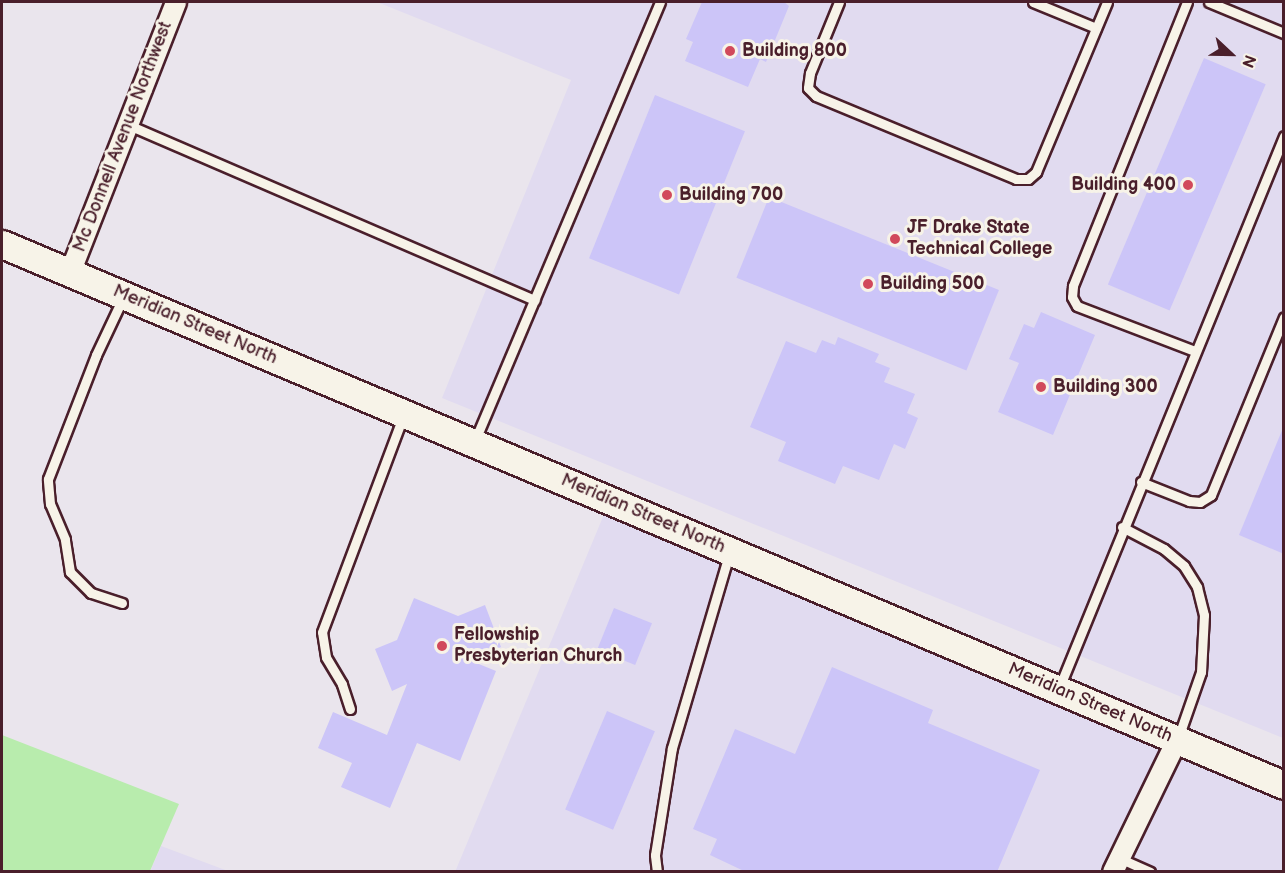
<!DOCTYPE html>
<html>
<head>
<meta charset="utf-8">
<style>
	body { margin:0 }
	#map { position:relative; width:1285px; height:873px; overflow:hidden; background:#eae5ed; font-family:"Balsamiq Sans",sans-serif }
	div>[style] { position:absolute }
	[style*='--x'] { left:calc(var(--x)*1px); top:calc(var(--y)*1px); width:calc(var(--w)*1px); rotate:calc(var(--a)*1deg) }
	.built>* { inset:0; background:#e1dbf0 }
	.green>* { inset:0; background:#b8ecad }
	.building>* { inset:0; background:#ccc5f8; transform-origin:0 0 }
	.roads { filter:drop-shadow(2px 0 #4a1f2b) drop-shadow(-2px 0 #4a1f2b) drop-shadow(0 2px #4a1f2b) drop-shadow(0 -2px #4a1f2b) }
	.lane>* { height:9px; margin:-4.5px; padding:0 4.5px; transform-origin:4.5px; border-radius:4.5px; background:#f7f3e8 }
	.street>* { height:20px; margin:-10px; padding:0 10px; transform-origin:10px; border-radius:10px; background:#f7f3e8 }
	.secondary>* { height:27px; margin:-13.5px; padding:0 13.5px; transform-origin:13.5px; border-radius:13.5px; background:#f7f3e8 }
	.dots>* { width:16px; height:16px; translate:-50% -50%; box-sizing:border-box; border:3px solid #f7f3e8; border-radius:50% }
	span { translate:-50% -50%; white-space:nowrap; text-align:center; line-height:1.15; -webkit-text-stroke:6px #f7f3e8; paint-order:stroke }
	.poi-label { font-size:18px; color:#4a1f2b; font-weight:700 }
	.left { translate:0 -50%; text-align:left }
	.right { translate:-100% -50%; text-align:right }
	.street-label { font-size:18px; color:#4a1f2b }
	.frame { position:absolute; inset:0; border:3px solid #4a1f2b; pointer-events:none }
	.north { position:absolute; left:1201px; top:24px; width:60px; height:60px; -webkit-text-stroke:4px #f7f3e8; paint-order:stroke; rotate:112deg; font-size:16px; font-weight:700; line-height:24px; text-align:center; color:#4a1f2b }
	.north::after { content:''; display:block; margin:auto; width:21px; height:27px; background:#4a1f2b; clip-path:polygon(50% 0,100% 100%,50% 72%,0 100%) }
</style>
</head>
<body>
<div id="map">
	<div class="built">
		<i style="clip-path:polygon(377px 2px,1283px 2px,1283px 738px,442px 398px,571px 80px)"></i>
		<i style="clip-path:polygon(605px 512px,1283px 798px,1283px 871px,455px 872px)"></i>
		<i style="clip-path:polygon(161px 846px,228px 871px,150px 872px)"></i>
	</div>
	<div class="green">
		<i style="clip-path:polygon(2px 735px,179px 804px,150px 871px,2px 871px)"></i>
	</div>
	<div class="building">
		<i style="clip-path:polygon(702px 2px,784px 2px,789px 6px,766px 62px,760px 59px,748px 87px,685px 61px,693px 42px,686px 39px)"></i>
		<i style="left:1204px;top:58px;width:67px;height:246px;rotate:23deg"></i>
		<i style="left:655px;top:95px;width:97px;height:176px;rotate:22deg"></i>
		<i style="left:769px;top:197px;width:248px;height:87px;rotate:22deg"></i>
		<i style="clip-path:polygon(1041px 312px,1095px 335px,1053px 435px,998px 412px,1019px 363px,1009px 359px,1024px 324px,1034px 328px)"></i>
		<i style="clip-path:polygon(838px 337px,879px 354px,875px 362px,890px 368px,884px 382px,915px 394px,907px 413px,918px 418px,905px 449px,894px 444px,879px 480px,843px 466px,835px 484px,778px 461px,786px 442px,750px 427px,786px 341px,816px 353px,822px 340px,835px 345px)"></i>
		<i style="clip-path:polygon(1283px 428px,1284px 428px,1284px 554px,1239px 535px)"></i>
		<i style="clip-path:polygon(414px 598px,458px 616px,485px 605px,501px 647px,469px 660px,496px 671px,460px 761px,417px 743px,390px 808px,341px 787px,352px 763px,318px 748px,333px 712px,387px 735px,407px 684px,392px 691px,375px 649px,397px 640px)"></i>
		<i style="left:614px;top:608px;width:41px;height:45px;rotate:22deg"></i>
		<i style="clip-path:polygon(832px 667px,933px 710px,928px 723px,1040px 770px,997px 872px,746px 872px,710px 855px,717px 839px,693px 829px,735px 729px,795px 754px)"></i>
		<i style="left:607px;top:711px;width:52px;height:107px;rotate:23deg"></i>
	</div>
	<div class="roads">
		<div class="lane">
			<i style="--x:839;--y:2;--w:77;--a:112.2"></i>
			<i style="--x:810;--y:73;--w:15;--a:98"></i>
			<i style="--x:808;--y:88;--w:11;--a:45"></i>
			<i style="--x:816;--y:96;--w:217;--a:22.5"></i>
			<i style="--x:1016;--y:179;--w:12;--a:0"></i>
			<i style="--x:1028;--y:179;--w:11;--a:-41"></i>
			<i style="--x:1036;--y:172;--w:184;--a:-67.3"></i>
			<i style="--x:1033;--y:2;--w:68;--a:22.4"></i>
			<i style="--x:1187;--y:2;--w:306;--a:111.9"></i>
			<i style="--x:1073;--y:286;--w:11;--a:95"></i>
			<i style="--x:1072;--y:297;--w:10;--a:61"></i>
			<i style="--x:1077;--y:306;--w:126;--a:20.9"></i>
			<i style="--x:1209;--y:2;--w:81;--a:22.5"></i>
			<i style="--x:126;--y:124;--w:445;--a:23.3"></i>
			<i style="--x:475;--y:440;--w:475;--a:-67.1"></i>
			<i style="--x:1141;--y:482;--w:52;--a:21.6"></i>
			<i style="--x:1189;--y:501;--w:11;--a:5"></i>
			<i style="--x:1200;--y:502;--w:13;--a:-32"></i>
			<i style="--x:1211;--y:495;--w:192;--a:-67.7"></i>
			<i style="--x:1122;--y:527;--w:47;--a:27.6"></i>
			<i style="--x:1164;--y:549;--w:26;--a:40"></i>
			<i style="--x:1184;--y:566;--w:25;--a:58"></i>
			<i style="--x:1197;--y:587;--w:29;--a:76"></i>
			<i style="--x:1204;--y:615;--w:57;--a:93"></i>
			<i style="--x:1201;--y:672;--w:70;--a:109.2"></i>
			<i style="--x:122;--y:603;--w:33;--a:-162"></i>
			<i style="--x:91;--y:593;--w:30;--a:-135"></i>
			<i style="--x:70;--y:572;--w:33;--a:-99"></i>
			<i style="--x:65;--y:539;--w:38;--a:-113"></i>
			<i style="--x:50;--y:504;--w:25;--a:-95"></i>
			<i style="--x:48;--y:479;--w:133;--a:-68.8"></i>
			<i style="--x:96;--y:355;--w:63;--a:-64.7"></i>
			<i style="--x:1059;--y:688;--w:596;--a:-67.82"></i>
			<i style="--x:350;--y:709;--w:26;--a:-108"></i>
			<i style="--x:342;--y:684;--w:31;--a:-121"></i>
			<i style="--x:326;--y:657;--w:25;--a:-99"></i>
			<i style="--x:322;--y:632;--w:231;--a:-69.4"></i>
			<i style="--x:1119;--y:858;--w:34;--a:24"></i>
			<i style="--x:657;--y:872;--w:17;--a:-97"></i>
			<i style="--x:655;--y:855;--w:108;--a:-81"></i>
			<i style="--x:672;--y:748;--w:202;--a:-73.6"></i>
		</div>
		<div class="street">
			<i style="--x:70;--y:273;--w:291;--a:-68.6"></i>
			<i style="--x:1113;--y:872;--w:147;--a:-64.1"></i>
		</div>
		<div class="secondary">
			<i style="--x:2;--y:244;--w:1391;--a:22.88"></i>
		</div>
	</div>
	<div class="dots">
		<i style="left:730px;top:51px;background:#d1495b"></i>
		<i style="left:1188px;top:185px;background:#d1495b"></i>
		<i style="left:667px;top:195px;background:#d1495b"></i>
		<i style="left:895px;top:239px;background:#d1495b"></i>
		<i style="left:868px;top:284px;background:#d1495b"></i>
		<i style="left:1041px;top:387px;background:#d1495b"></i>
		<i style="left:442px;top:646px;background:#d1495b"></i>
	</div>
	<div class="poi-label">
		<span class="left" style="left:742px;top:51px">Building 800</span>
		<span class="right" style="left:1176px;top:185px">Building 400</span>
		<span class="left" style="left:679px;top:195px">Building 700</span>
		<span class="left" style="left:907px;top:239px">JF Drake State<br>Technical College</span>
		<span class="left" style="left:880px;top:284px">Building 500</span>
		<span class="left" style="left:1053px;top:387px">Building 300</span>
		<span class="left" style="left:454px;top:646px">Fellowship<br>Presbyterian Church</span>
	</div>
	<div class="street-label">
		<span style="left:123px;top:137px;rotate:-69deg">Mc Donnell Avenue Northwest</span>
		<span style="left:195px;top:325px;rotate:23deg">Meridian Street North</span>
		<span style="left:643px;top:514px;rotate:23deg">Meridian Street North</span>
		<span style="left:1090px;top:703px;rotate:23deg">Meridian Street North</span>
	</div>
	<div class="frame"></div>
	<div class="north">N</div>
</div>
</body>
</html>
